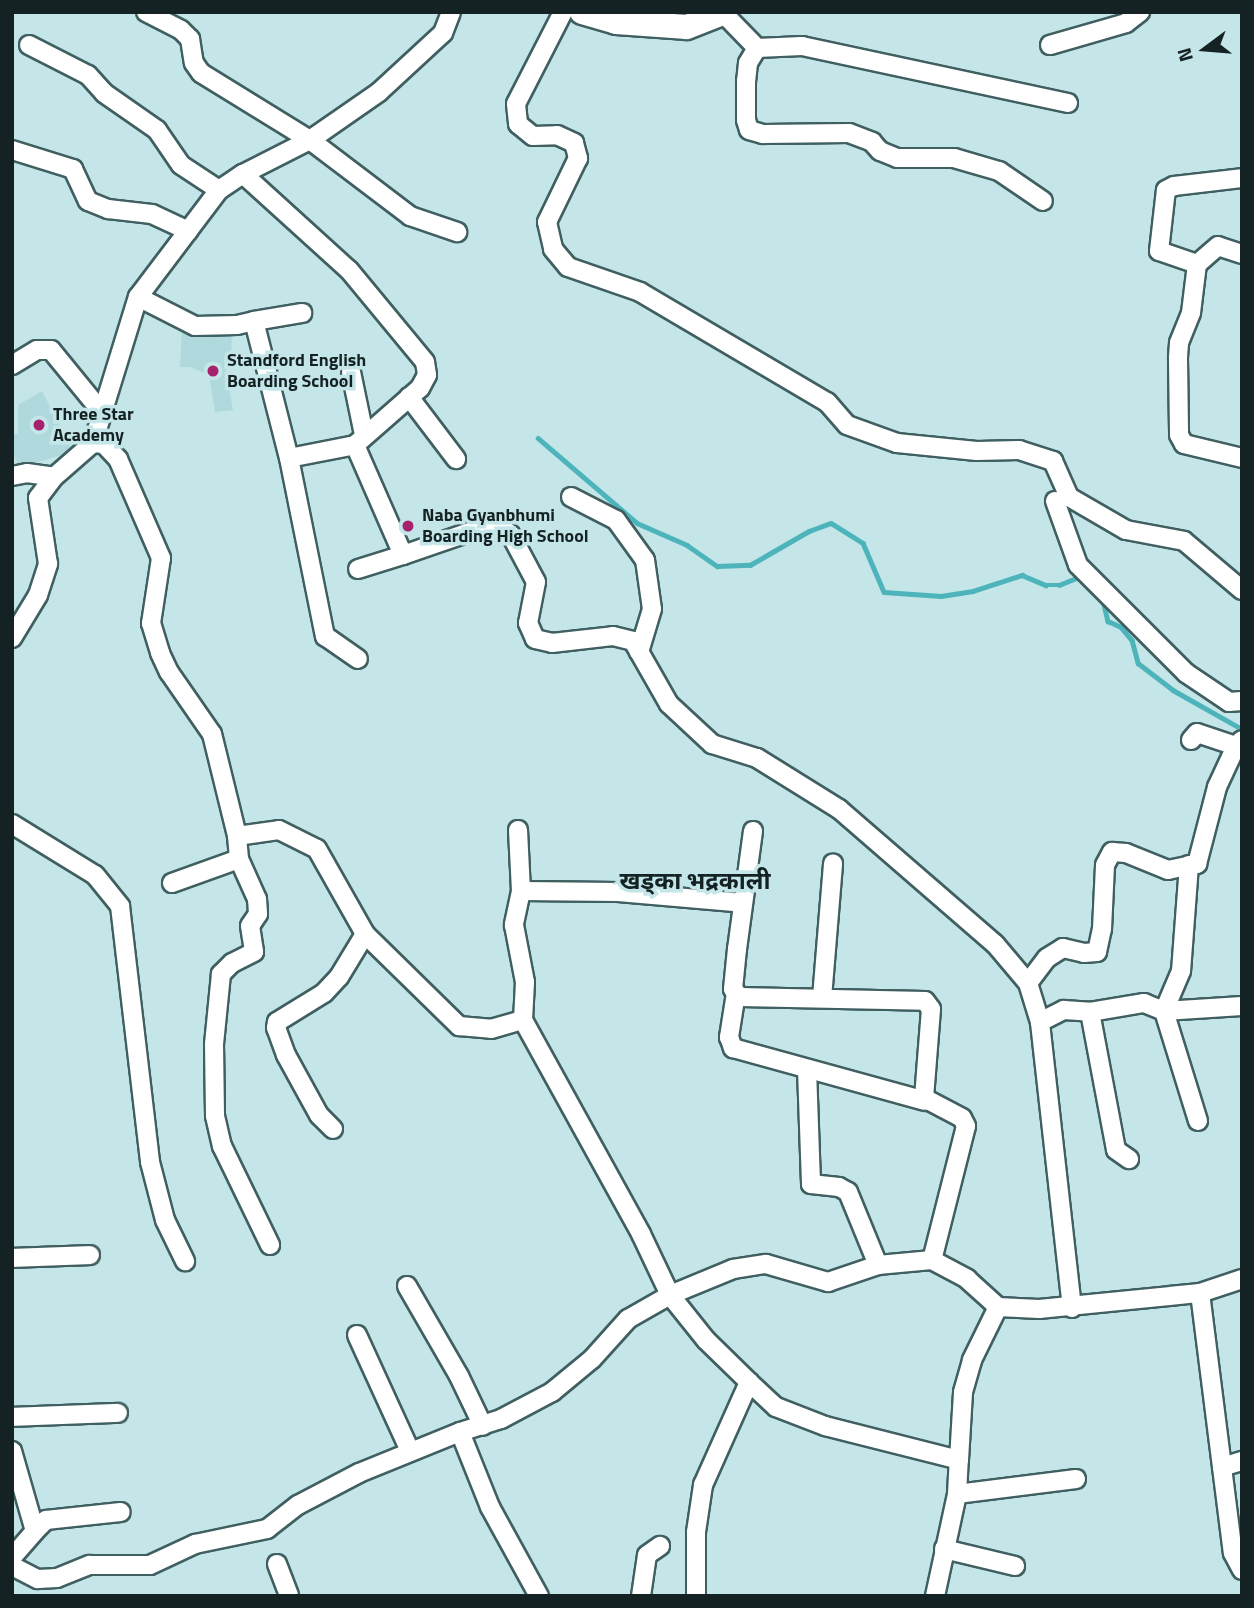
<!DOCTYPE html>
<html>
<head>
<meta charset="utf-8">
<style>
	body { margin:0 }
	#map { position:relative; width:1254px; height:1608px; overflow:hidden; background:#c4e6e8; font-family:"Titillium Web","Noto Sans Devanagari",sans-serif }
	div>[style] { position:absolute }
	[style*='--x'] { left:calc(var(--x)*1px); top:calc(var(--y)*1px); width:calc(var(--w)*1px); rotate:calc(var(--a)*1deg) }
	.built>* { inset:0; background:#afd9dc }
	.stream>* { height:4.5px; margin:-2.25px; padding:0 2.25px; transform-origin:2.25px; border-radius:2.25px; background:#4cb4ba }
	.roads { filter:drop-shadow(2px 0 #405f61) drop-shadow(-2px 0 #405f61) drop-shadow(0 2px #405f61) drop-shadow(0 -2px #405f61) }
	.street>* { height:18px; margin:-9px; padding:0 9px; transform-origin:9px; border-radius:9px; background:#fff }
	.secondary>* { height:24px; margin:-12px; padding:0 12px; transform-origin:12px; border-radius:12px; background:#fff }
	.dots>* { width:19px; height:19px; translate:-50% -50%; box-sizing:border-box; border:4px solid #c4e6e8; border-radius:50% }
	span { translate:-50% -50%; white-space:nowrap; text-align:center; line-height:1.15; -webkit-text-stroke:7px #c4e6e8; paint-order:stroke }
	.poi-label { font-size:18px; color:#152223; font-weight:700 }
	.left { translate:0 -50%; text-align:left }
	.district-label { font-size:24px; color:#152223; font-weight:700 }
	.frame { position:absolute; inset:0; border:14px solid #152223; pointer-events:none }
	.north { position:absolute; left:1170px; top:14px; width:70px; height:70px; -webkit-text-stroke:5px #c4e6e8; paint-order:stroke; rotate:254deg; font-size:19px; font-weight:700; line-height:28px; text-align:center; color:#152223 }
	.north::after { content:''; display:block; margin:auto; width:24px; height:32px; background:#152223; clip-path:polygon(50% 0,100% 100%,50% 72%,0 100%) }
</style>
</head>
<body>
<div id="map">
	<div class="built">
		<i style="clip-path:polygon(182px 330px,232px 333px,231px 359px,224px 360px,233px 410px,215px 412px,209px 375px,190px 367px,180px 367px)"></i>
		<i style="clip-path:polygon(42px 391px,74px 452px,19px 467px,12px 451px,12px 434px,18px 434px,18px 405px)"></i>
	</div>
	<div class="stream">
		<i style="--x:538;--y:438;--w:130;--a:40.6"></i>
		<i style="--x:637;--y:523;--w:55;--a:23.7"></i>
		<i style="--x:687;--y:545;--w:37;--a:35"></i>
		<i style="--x:717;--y:566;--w:33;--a:-2"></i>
		<i style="--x:750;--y:565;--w:68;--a:-30"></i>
		<i style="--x:809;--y:531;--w:23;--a:-20"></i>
		<i style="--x:831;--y:523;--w:38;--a:32"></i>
		<i style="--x:863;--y:543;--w:53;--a:66.8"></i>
		<i style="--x:884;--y:592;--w:57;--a:4"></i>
		<i style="--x:941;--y:596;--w:32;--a:-9"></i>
		<i style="--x:973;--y:591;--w:52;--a:-18.1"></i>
		<i style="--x:1022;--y:575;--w:26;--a:23"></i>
		<i style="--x:1046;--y:585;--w:13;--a:0"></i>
		<i style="--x:1059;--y:585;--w:22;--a:-22"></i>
		<i style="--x:1079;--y:577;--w:4;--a:45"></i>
		<i style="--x:1103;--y:600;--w:22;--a:77"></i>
		<i style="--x:1108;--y:621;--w:14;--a:25"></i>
		<i style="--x:1121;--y:627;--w:17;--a:50"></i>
		<i style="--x:1132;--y:640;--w:24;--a:75"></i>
		<i style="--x:1138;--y:663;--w:44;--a:37.6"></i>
		<i style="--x:1173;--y:690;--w:79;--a:29.5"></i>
	</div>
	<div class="roads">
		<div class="street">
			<i style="--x:146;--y:12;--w:39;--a:27"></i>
			<i style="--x:181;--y:30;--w:13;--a:45"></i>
			<i style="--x:190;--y:39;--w:24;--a:81"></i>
			<i style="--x:194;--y:63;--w:12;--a:55"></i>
			<i style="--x:201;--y:73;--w:128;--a:31.6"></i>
			<i style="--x:310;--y:140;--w:126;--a:37.2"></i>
			<i style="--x:410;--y:216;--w:50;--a:18.8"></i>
			<i style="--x:563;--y:12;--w:103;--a:117.1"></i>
			<i style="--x:516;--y:104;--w:20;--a:84"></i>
			<i style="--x:518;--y:124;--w:19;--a:39"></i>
			<i style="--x:533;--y:136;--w:24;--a:-2"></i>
			<i style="--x:557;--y:135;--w:19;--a:25"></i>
			<i style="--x:574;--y:143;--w:16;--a:75"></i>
			<i style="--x:578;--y:158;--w:71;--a:115.8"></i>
			<i style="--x:547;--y:222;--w:28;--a:77"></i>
			<i style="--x:553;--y:249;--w:23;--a:50"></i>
			<i style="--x:568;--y:267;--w:76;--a:19.1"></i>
			<i style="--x:640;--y:292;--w:217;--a:30.5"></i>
			<i style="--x:827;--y:402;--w:30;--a:49"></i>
			<i style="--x:847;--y:425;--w:53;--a:19.8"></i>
			<i style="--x:897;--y:443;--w:80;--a:5.7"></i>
			<i style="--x:977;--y:451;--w:42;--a:-1.4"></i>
			<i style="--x:1019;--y:450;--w:36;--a:18"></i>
			<i style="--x:1053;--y:461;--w:39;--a:66"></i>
			<i style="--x:1069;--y:497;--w:66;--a:30.1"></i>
			<i style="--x:1126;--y:530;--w:59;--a:10.7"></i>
			<i style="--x:1184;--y:541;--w:76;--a:40.2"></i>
			<i style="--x:723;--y:13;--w:49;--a:45.8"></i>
			<i style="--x:757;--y:48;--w:45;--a:-2.5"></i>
			<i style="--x:802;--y:46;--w:272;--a:12.1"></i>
			<i style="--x:29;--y:45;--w:66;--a:27"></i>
			<i style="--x:88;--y:75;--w:24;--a:48"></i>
			<i style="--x:104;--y:93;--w:65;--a:34.9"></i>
			<i style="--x:157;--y:130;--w:42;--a:55.6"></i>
			<i style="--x:181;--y:165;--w:45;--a:33.3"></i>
			<i style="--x:1050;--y:45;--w:79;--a:-16.1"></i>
			<i style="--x:1126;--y:23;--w:18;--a:-38"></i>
			<i style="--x:757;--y:48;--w:17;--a:121"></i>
			<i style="--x:748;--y:63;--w:18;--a:96"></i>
			<i style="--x:746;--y:81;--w:39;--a:90"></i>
			<i style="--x:746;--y:120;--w:10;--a:73"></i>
			<i style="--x:749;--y:130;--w:15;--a:16"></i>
			<i style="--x:763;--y:134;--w:86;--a:-0.7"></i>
			<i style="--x:849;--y:133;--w:25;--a:21"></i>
			<i style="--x:872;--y:142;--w:12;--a:48"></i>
			<i style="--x:880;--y:151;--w:18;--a:22"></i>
			<i style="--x:897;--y:158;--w:57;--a:0"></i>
			<i style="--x:954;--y:158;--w:47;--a:16.1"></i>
			<i style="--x:999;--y:171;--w:53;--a:34.3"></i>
			<i style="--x:12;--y:150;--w:64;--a:17.3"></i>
			<i style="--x:73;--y:169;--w:35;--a:65"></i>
			<i style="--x:88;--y:201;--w:22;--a:22"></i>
			<i style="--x:108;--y:209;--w:44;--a:6.5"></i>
			<i style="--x:152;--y:214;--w:40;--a:25"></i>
			<i style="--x:243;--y:174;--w:143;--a:42.2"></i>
			<i style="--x:349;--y:270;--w:119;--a:50.4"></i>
			<i style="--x:425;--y:362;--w:13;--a:81"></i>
			<i style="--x:427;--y:375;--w:15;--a:118"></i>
			<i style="--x:420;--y:388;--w:86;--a:138.8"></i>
			<i style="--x:1242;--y:254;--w:25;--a:-162"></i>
			<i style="--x:1218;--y:246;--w:28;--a:139"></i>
			<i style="--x:1197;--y:264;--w:49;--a:97"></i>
			<i style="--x:1191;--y:313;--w:32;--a:112"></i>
			<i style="--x:1179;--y:343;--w:16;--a:94"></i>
			<i style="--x:1178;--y:359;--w:76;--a:89.2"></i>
			<i style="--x:1179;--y:435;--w:10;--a:61"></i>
			<i style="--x:1184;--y:444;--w:60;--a:13.6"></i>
			<i style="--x:1197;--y:264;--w:40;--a:-161.1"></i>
			<i style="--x:1159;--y:251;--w:61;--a:-83.5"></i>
			<i style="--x:1166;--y:190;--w:9;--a:-27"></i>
			<i style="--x:1174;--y:186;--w:68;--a:-6.7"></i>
			<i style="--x:138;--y:297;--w:134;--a:-52.9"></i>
			<i style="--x:219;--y:190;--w:29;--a:-34"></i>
			<i style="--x:243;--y:174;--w:75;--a:-26.9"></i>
			<i style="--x:310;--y:140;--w:84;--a:-34.8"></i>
			<i style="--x:379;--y:92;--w:87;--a:-42.7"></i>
			<i style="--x:443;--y:33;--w:22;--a:-69"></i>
			<i style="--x:254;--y:321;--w:49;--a:-9.5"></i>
			<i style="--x:12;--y:365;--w:29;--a:-31"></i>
			<i style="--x:37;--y:350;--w:14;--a:0"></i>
			<i style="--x:51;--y:350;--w:79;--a:50.7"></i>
			<i style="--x:351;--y:372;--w:64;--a:78.3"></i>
			<i style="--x:409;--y:397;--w:78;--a:52.8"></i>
			<i style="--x:93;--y:443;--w:11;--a:5"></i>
			<i style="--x:104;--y:444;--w:21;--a:47"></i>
			<i style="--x:118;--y:459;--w:108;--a:66.5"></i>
			<i style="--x:161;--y:558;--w:66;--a:98.7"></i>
			<i style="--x:151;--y:623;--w:31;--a:73"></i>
			<i style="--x:160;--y:653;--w:21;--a:65"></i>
			<i style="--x:169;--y:672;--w:75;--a:55.3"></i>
			<i style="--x:212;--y:734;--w:105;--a:76.2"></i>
			<i style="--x:237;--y:836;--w:23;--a:85"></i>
			<i style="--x:239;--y:859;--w:44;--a:65.8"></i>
			<i style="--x:257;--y:899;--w:15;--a:86"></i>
			<i style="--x:258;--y:914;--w:14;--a:124"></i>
			<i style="--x:250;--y:926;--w:26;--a:81"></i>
			<i style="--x:254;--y:952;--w:25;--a:153"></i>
			<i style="--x:232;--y:963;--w:16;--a:135"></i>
			<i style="--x:221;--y:974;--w:70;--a:95.7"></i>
			<i style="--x:214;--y:1044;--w:72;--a:89.2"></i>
			<i style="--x:215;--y:1116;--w:31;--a:77"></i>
			<i style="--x:222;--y:1146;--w:110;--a:64.1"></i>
			<i style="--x:289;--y:458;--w:67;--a:-11.1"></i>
			<i style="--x:355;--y:445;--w:120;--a:66.4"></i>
			<i style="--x:403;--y:555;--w:47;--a:162.7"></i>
			<i style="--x:12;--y:476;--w:15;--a:-11"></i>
			<i style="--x:27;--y:473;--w:27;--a:8"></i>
			<i style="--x:571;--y:497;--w:51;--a:27.1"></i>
			<i style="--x:616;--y:520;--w:49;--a:54.1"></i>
			<i style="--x:645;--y:560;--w:49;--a:81.9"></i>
			<i style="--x:652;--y:609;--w:45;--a:106.8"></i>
			<i style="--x:1055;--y:501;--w:68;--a:70.2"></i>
			<i style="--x:1078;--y:565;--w:153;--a:45"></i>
			<i style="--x:1186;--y:673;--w:52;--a:34"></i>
			<i style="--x:1229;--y:702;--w:13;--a:-4"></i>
			<i style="--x:403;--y:555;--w:89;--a:-19"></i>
			<i style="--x:487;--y:526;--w:14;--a:4"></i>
			<i style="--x:501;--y:527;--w:13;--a:39"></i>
			<i style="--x:511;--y:535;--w:53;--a:62"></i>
			<i style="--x:536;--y:582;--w:42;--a:101"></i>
			<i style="--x:528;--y:623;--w:17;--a:66"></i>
			<i style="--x:535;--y:639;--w:17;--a:13"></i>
			<i style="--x:552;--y:643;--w:61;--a:-6.5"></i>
			<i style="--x:613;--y:636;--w:21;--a:14"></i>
			<i style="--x:633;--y:641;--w:73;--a:60.3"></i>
			<i style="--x:669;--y:704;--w:59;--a:42.9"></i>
			<i style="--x:712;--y:744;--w:47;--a:17.3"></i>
			<i style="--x:757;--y:758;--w:97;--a:31.9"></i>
			<i style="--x:839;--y:809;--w:206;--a:40.9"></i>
			<i style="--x:995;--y:944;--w:51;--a:49.8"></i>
			<i style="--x:12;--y:638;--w:50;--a:-58.8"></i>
			<i style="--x:38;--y:595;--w:33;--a:-72"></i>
			<i style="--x:48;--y:564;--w:67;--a:-98.6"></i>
			<i style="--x:38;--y:498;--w:26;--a:-53"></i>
			<i style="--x:54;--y:477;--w:52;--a:-41.1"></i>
			<i style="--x:93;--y:443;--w:153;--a:-72.9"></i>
			<i style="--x:138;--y:297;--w:64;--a:27"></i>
			<i style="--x:195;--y:326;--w:42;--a:-1.4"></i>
			<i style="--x:237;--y:325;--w:17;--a:-13"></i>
			<i style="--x:254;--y:321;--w:141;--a:75.7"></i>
			<i style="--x:289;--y:458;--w:182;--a:78.6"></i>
			<i style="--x:325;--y:636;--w:40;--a:34.9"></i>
			<i style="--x:1191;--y:740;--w:9;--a:-49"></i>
			<i style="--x:1197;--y:733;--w:41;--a:18.4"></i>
			<i style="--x:12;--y:824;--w:97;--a:31.6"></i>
			<i style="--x:95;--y:875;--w:40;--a:51"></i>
			<i style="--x:120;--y:906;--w:258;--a:83.3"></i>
			<i style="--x:150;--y:1162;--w:60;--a:75.5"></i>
			<i style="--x:165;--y:1220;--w:46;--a:64"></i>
			<i style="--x:518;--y:830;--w:61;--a:87.2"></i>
			<i style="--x:521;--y:891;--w:35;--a:102"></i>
			<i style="--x:514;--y:925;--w:58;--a:79.1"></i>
			<i style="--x:525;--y:982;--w:38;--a:93"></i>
			<i style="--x:523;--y:1020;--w:244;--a:61.1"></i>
			<i style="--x:641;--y:1234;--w:68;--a:64.6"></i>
			<i style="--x:670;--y:1295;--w:58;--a:51.3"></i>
			<i style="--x:706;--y:1340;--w:60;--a:44.3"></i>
			<i style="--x:753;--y:831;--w:119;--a:97.7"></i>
			<i style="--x:737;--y:949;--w:40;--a:95.7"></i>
			<i style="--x:733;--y:989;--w:5;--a:53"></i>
			<i style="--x:736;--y:993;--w:6;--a:45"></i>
			<i style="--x:740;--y:997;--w:185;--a:1.2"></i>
			<i style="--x:925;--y:1001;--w:10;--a:53"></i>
			<i style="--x:931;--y:1009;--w:89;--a:94.5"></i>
			<i style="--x:924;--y:1098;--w:43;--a:27.8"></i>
			<i style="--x:962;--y:1118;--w:9;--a:63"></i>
			<i style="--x:966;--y:1126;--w:138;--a:104.2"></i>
			<i style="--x:237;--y:836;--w:42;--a:-8.1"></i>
			<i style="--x:279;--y:830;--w:42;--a:26.6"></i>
			<i style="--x:317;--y:849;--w:98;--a:60.5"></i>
			<i style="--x:365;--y:934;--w:132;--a:44.4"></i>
			<i style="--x:459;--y:1026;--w:32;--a:5"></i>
			<i style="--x:491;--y:1029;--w:33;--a:-16"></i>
			<i style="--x:1189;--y:865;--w:106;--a:94.3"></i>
			<i style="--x:1181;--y:971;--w:43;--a:113"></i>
			<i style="--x:1164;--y:1011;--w:78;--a:-3.7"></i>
			<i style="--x:172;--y:883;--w:71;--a:-19.7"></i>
			<i style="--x:521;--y:891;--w:97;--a:0.6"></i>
			<i style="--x:618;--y:892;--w:125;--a:5"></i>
			<i style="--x:736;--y:993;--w:45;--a:99"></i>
			<i style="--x:729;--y:1037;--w:12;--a:70"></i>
			<i style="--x:733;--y:1048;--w:199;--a:15.4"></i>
			<i style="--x:822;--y:998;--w:135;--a:-85.3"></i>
			<i style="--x:1090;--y:1012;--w:55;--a:-9.5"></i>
			<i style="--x:1144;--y:1003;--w:22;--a:22"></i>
			<i style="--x:1164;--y:1011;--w:115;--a:72.8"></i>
			<i style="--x:1040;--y:1022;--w:27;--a:-27"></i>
			<i style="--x:1064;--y:1010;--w:26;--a:4"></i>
			<i style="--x:1090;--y:1012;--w:140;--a:79.3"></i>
			<i style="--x:1116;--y:1150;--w:16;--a:35"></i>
			<i style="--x:807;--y:1069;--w:115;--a:88"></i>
			<i style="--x:811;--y:1184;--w:28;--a:6"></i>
			<i style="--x:839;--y:1187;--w:10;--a:29"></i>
			<i style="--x:848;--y:1192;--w:79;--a:67.7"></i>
			<i style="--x:333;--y:1129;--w:20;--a:-135"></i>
			<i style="--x:319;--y:1115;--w:68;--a:-118.8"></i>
			<i style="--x:286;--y:1055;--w:29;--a:-110"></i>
			<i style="--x:276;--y:1028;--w:6;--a:-81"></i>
			<i style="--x:277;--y:1022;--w:55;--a:-31.7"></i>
			<i style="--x:324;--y:993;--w:22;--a:-47"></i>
			<i style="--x:339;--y:977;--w:50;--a:-58.8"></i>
			<i style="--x:12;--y:1258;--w:78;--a:-2.2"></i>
			<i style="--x:407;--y:1286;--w:104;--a:60"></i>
			<i style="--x:459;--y:1376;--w:55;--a:64.4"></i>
			<i style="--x:1200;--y:1293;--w:262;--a:82.8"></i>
			<i style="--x:1233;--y:1553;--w:19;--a:62"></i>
			<i style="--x:1072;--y:1308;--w:288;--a:-96.4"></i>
			<i style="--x:1040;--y:1022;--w:41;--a:-107.1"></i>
			<i style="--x:1028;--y:983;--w:31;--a:-53"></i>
			<i style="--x:1047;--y:958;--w:19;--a:-32"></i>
			<i style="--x:1063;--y:948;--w:22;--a:13"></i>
			<i style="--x:1084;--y:953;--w:13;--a:-4"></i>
			<i style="--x:1097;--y:952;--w:24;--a:-78"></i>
			<i style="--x:1102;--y:929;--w:64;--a:-87.3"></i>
			<i style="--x:1105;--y:865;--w:15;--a:-62"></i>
			<i style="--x:1112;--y:852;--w:14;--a:4"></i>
			<i style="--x:1126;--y:853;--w:45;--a:22"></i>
			<i style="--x:1168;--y:870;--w:30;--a:-12"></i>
			<i style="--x:1197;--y:864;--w:80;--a:-75.4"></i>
			<i style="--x:1217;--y:787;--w:45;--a:-65.1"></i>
			<i style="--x:1236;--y:746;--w:8;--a:-45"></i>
			<i style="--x:357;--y:1335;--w:128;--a:65.4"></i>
			<i style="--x:12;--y:1417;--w:106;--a:-2.2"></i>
			<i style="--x:460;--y:1432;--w:43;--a:-17.6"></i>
			<i style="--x:501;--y:1419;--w:58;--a:-27.9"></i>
			<i style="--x:552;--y:1392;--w:52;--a:-39.5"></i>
			<i style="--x:592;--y:1359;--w:54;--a:-48"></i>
			<i style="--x:628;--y:1319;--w:48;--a:-29.7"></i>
			<i style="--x:670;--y:1295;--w:68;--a:-22.4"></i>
			<i style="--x:733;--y:1269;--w:33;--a:-9"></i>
			<i style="--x:766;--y:1264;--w:65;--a:16.2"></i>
			<i style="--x:828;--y:1282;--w:53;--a:-18.8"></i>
			<i style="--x:878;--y:1265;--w:54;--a:-5.3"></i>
			<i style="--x:932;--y:1260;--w:40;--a:28"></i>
			<i style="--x:967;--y:1279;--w:42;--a:42.1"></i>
			<i style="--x:998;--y:1307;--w:41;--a:2.8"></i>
			<i style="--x:1039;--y:1309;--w:162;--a:-5.7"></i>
			<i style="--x:1200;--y:1293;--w:44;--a:-18.4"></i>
			<i style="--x:12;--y:1451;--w:83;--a:74"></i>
			<i style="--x:35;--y:1531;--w:35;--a:131"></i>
			<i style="--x:1222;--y:1467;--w:21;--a:-17"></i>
			<i style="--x:957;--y:1494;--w:120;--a:-7.2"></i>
			<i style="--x:35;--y:1531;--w:16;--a:-45"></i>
			<i style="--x:46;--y:1520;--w:75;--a:-6.1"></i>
			<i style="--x:944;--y:1549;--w:73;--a:13.5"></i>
			<i style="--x:277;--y:1564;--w:34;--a:69"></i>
			<i style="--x:12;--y:1566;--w:29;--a:27"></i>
			<i style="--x:38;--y:1579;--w:19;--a:-3"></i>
			<i style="--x:57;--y:1578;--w:35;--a:-22"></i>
			<i style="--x:90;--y:1565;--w:60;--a:0"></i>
			<i style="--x:150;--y:1565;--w:50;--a:-25"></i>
			<i style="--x:195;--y:1544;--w:74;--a:-11.8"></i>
			<i style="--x:267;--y:1529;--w:39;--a:-38"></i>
			<i style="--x:298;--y:1505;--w:69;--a:-27.7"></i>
			<i style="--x:359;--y:1473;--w:109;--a:-22.1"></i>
			<i style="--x:460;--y:1432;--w:81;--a:68.2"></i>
			<i style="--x:490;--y:1507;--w:102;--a:61.2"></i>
			<i style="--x:641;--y:1596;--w:41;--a:-81.7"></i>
			<i style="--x:647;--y:1555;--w:16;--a:-35"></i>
			<i style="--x:696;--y:1596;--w:64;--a:-90"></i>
			<i style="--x:696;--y:1532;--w:48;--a:-81.5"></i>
			<i style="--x:703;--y:1485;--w:113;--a:-65.9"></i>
			<i style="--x:749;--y:1382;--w:37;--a:43"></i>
			<i style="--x:776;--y:1407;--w:53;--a:21.2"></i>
			<i style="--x:825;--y:1426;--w:138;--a:14.2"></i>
			<i style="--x:959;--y:1460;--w:68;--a:-86.6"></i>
			<i style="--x:963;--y:1392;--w:33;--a:-74"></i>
			<i style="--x:972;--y:1360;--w:59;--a:-63.9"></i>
			<i style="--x:935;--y:1596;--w:104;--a:-77.8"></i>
			<i style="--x:957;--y:1494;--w:34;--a:-87"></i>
		</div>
		<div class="secondary">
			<i style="--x:582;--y:12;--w:35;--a:16"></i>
			<i style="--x:616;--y:22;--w:71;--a:4"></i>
			<i style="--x:687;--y:27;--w:41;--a:-21.5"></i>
		</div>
	</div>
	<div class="dots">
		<i style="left:213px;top:371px;background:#a6226d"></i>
		<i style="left:39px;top:425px;background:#a6226d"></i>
		<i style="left:408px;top:526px;background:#a6226d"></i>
	</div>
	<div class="poi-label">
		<span class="left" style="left:227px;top:371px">Standford English<br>Boarding School</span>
		<span class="left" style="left:53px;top:425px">Three Star<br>Academy</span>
		<span class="left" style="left:422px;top:526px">Naba Gyanbhumi<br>Boarding High School</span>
	</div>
	<div class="district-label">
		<span style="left:695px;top:881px">खड्का भद्रकाली</span>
	</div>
	<div class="frame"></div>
	<div class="north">N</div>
</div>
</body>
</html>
